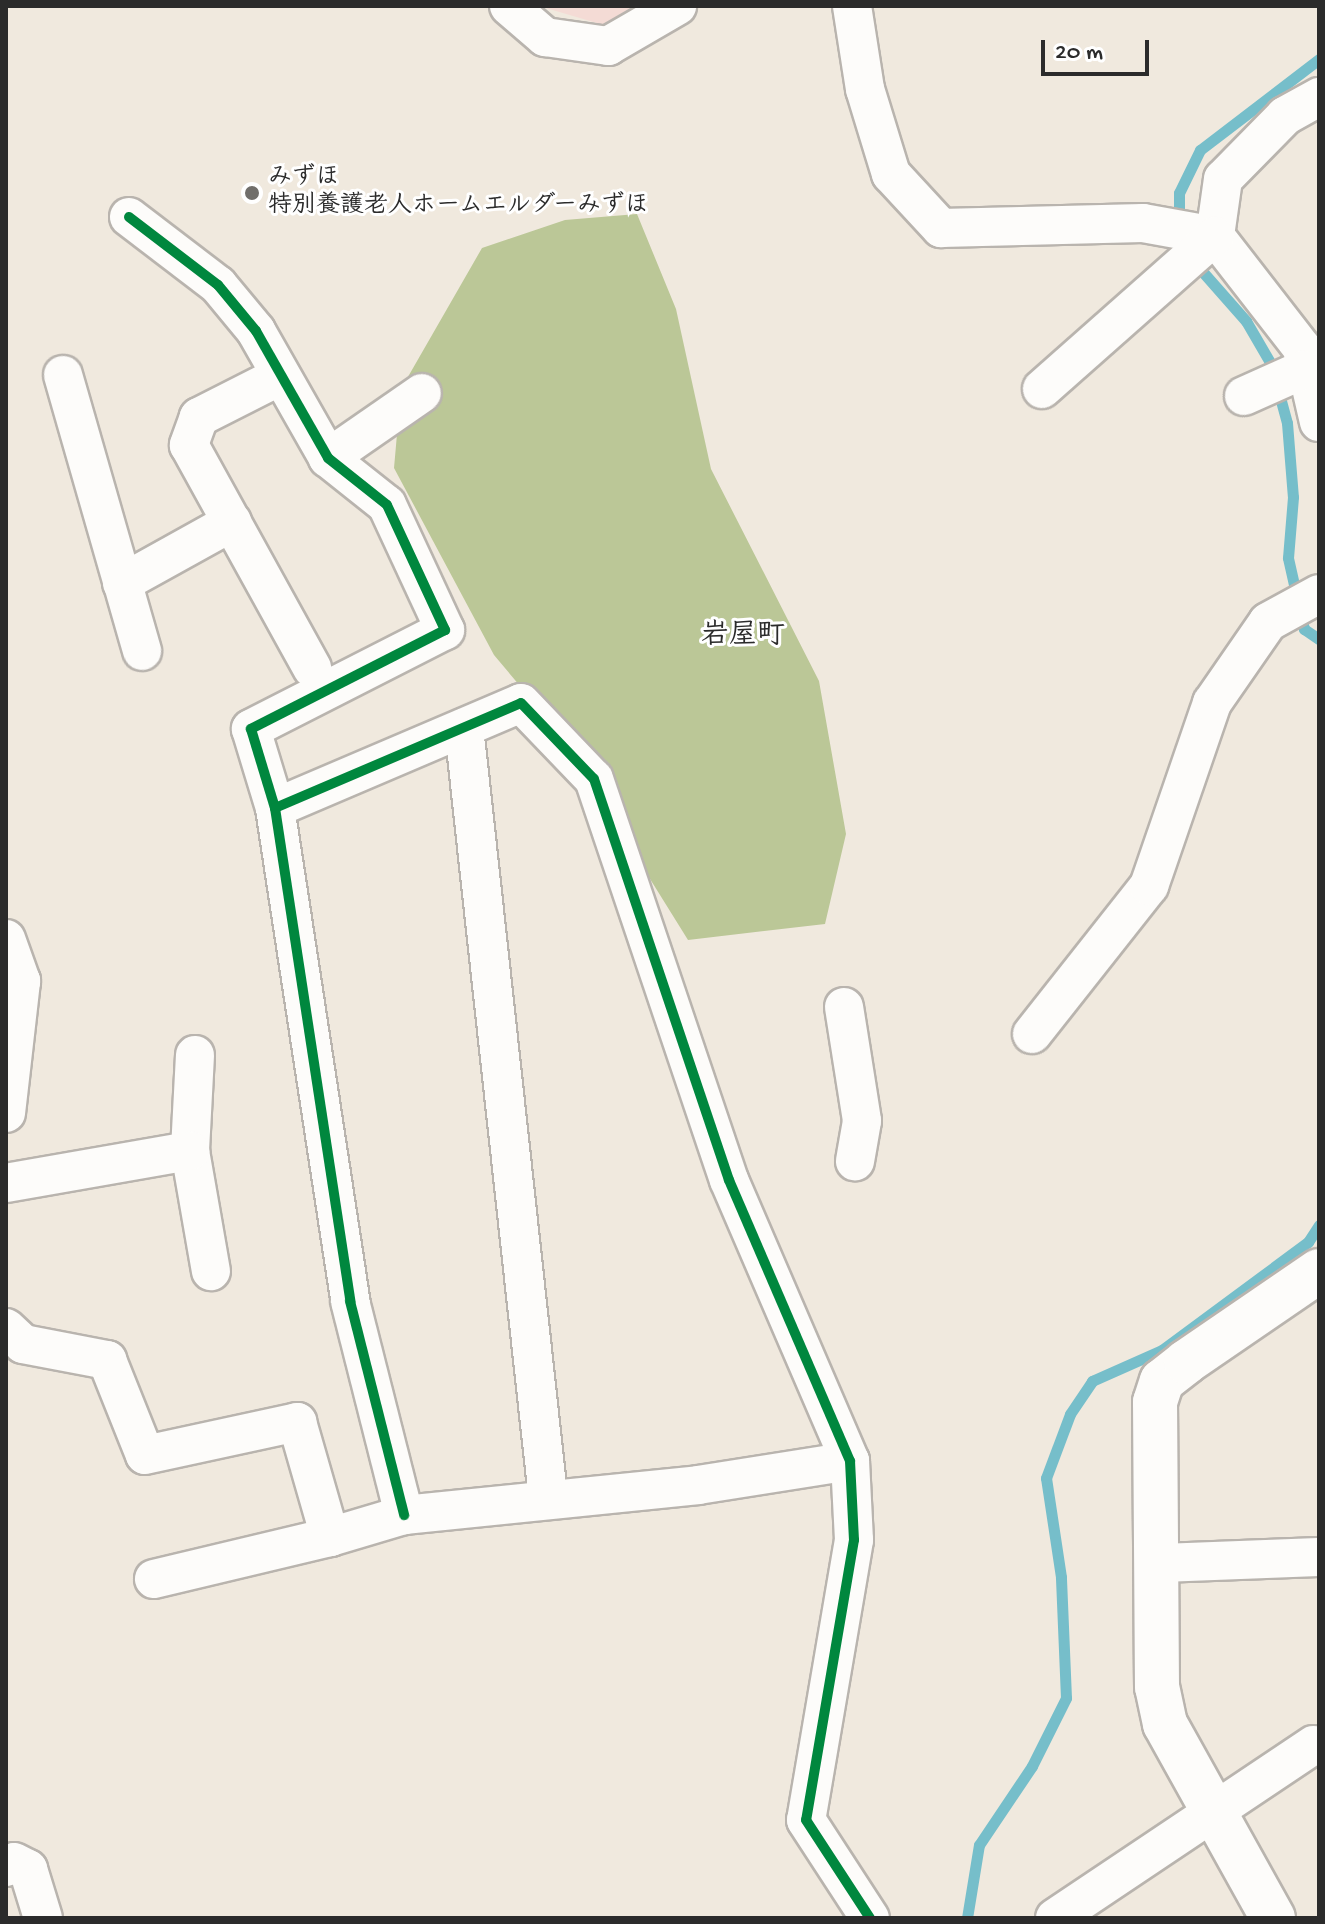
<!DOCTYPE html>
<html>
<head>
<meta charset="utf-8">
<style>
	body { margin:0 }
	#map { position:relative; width:1325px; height:1924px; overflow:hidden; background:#f0e9de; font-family:"Gochi Hand","Klee One",sans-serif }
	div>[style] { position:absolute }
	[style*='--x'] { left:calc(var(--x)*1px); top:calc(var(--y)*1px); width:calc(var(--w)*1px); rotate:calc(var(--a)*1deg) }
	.built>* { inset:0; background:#f4dbd5 }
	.forest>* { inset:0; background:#bbc797 }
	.stream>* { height:11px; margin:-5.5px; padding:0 5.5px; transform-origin:5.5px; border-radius:5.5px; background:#76beca }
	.roads { filter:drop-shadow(2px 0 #b9b4ae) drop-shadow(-2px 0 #b9b4ae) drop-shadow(0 2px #b9b4ae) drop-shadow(0 -2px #b9b4ae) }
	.minor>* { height:38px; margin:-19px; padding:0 19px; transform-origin:19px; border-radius:19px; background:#fdfcfa }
	.tertiary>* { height:44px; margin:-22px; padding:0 22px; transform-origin:22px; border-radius:22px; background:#fdfcfa }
	.cycleway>* { height:10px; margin:-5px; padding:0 5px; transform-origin:5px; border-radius:5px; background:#00873e }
	.dots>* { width:22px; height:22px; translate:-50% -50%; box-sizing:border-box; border:4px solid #fff; border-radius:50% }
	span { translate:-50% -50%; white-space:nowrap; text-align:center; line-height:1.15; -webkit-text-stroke:6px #fff; paint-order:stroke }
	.poi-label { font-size:24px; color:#2b2b2b; font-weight:700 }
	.left { translate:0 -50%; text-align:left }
	.quarter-label { font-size:28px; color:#2b2b2b; font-weight:700 }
	.frame { position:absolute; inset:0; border:8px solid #2b2b2b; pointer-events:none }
	.scale { position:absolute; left:1041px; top:40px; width:108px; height:36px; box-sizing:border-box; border:4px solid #2b2b2b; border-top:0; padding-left:10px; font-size:24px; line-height:28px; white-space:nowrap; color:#2b2b2b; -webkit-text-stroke:6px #fff; paint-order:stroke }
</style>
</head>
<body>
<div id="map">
	<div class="built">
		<i style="clip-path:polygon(539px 6px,641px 6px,607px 26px)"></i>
	</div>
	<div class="forest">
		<i style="clip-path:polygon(637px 214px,676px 309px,711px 469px,819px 681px,846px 834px,825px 924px,688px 940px,558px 731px,494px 655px,394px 468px,401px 389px,482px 248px,565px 220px)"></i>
	</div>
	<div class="stream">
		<i style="--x:1179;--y:223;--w:30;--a:-90"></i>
		<i style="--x:1179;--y:193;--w:48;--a:-64"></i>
		<i style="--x:1200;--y:150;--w:150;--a:-37.4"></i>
		<i style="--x:1194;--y:262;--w:79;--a:48.6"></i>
		<i style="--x:1246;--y:321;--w:50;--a:59.8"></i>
		<i style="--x:1271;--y:364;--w:61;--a:74.8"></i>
		<i style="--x:1287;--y:423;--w:74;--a:85.4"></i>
		<i style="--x:1293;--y:497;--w:61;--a:94.7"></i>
		<i style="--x:1288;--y:558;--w:73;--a:77.3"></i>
		<i style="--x:1304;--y:629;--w:18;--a:34"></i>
		<i style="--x:967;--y:1918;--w:74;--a:-80.7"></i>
		<i style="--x:979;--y:1845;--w:95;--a:-56.1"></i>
		<i style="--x:1032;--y:1766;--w:76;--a:-63.4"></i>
		<i style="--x:1066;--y:1698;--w:121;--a:-92.4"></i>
		<i style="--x:1061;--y:1577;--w:100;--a:-98.6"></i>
		<i style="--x:1046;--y:1478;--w:68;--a:-69.4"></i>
		<i style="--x:1070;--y:1414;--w:40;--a:-56"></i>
		<i style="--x:1092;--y:1381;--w:77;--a:-23.9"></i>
		<i style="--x:1162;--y:1350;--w:182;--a:-36.5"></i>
		<i style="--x:1308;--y:1242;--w:20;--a:-57"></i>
	</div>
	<div class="roads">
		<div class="minor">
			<i style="--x:509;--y:6;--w:48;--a:40.7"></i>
			<i style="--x:545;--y:37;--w:64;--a:8.1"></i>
			<i style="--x:608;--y:46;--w:80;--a:-30.1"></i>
			<i style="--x:852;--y:6;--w:84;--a:81.1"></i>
			<i style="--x:865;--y:89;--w:89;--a:73"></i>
			<i style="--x:891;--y:174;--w:74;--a:47.2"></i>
			<i style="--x:941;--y:228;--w:202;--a:-1.4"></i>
			<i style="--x:1143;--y:223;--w:73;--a:10.2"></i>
			<i style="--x:1319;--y:97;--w:39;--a:151"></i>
			<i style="--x:1285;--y:116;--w:88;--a:134.5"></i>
			<i style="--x:1223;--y:179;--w:58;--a:98"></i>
			<i style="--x:1215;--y:236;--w:142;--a:52.2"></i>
			<i style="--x:1302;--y:348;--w:76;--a:77.1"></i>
			<i style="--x:129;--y:217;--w:112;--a:37.4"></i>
			<i style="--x:218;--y:285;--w:60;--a:50.4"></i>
			<i style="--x:256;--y:331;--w:146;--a:60.4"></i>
			<i style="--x:328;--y:458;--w:75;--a:38.5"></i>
			<i style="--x:387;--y:505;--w:138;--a:65.1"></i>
			<i style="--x:445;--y:630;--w:218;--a:153"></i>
			<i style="--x:251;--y:729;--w:83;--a:73.1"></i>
			<i style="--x:275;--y:808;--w:499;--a:81.3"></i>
			<i style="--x:350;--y:1301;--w:221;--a:75.8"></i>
			<i style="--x:63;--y:375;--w:287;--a:74"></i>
			<i style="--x:278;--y:377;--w:89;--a:153.1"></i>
			<i style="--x:199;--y:417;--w:30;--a:110"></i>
			<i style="--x:189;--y:445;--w:255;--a:61.1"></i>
			<i style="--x:1042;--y:389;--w:231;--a:-41.5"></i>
			<i style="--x:1244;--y:396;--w:64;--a:-24.1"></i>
			<i style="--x:328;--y:458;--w:114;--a:-34.7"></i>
			<i style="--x:122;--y:583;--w:126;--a:-29"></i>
			<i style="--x:464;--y:728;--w:773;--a:83.76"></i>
			<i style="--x:275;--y:808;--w:267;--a:-23.1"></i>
			<i style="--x:521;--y:703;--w:105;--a:46.2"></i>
			<i style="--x:594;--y:779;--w:423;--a:71.4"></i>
			<i style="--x:729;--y:1180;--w:306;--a:66.7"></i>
			<i style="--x:850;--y:1461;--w:79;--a:87.1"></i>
			<i style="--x:854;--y:1540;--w:284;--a:99.7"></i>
			<i style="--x:806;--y:1820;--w:117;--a:56.9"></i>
			<i style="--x:6;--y:939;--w:45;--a:70.3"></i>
			<i style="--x:21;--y:981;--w:24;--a:123"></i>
			<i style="--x:844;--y:1007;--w:115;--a:81"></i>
			<i style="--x:862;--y:1121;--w:41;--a:99.9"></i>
			<i style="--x:1032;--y:1034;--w:189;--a:-51.7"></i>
			<i style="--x:1149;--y:886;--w:194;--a:-71"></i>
			<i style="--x:1212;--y:703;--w:98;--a:-55.3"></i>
			<i style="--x:1268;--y:622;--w:58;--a:-28.8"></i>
			<i style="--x:195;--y:1055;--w:96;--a:93"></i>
			<i style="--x:190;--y:1151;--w:122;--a:80.1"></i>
			<i style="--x:6;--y:1113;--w:133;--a:-83.5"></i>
			<i style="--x:6;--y:1183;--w:187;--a:-9.9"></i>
			<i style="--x:6;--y:1328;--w:23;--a:43"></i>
			<i style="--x:23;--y:1344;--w:86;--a:10.8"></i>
			<i style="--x:107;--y:1360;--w:102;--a:68.2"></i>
			<i style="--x:145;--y:1455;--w:156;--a:-12.2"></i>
			<i style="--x:297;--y:1422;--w:120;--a:74"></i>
			<i style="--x:330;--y:1537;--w:181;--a:166.6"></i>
			<i style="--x:330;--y:1537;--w:77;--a:-16.6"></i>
			<i style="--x:404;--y:1515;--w:296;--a:-5.8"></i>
			<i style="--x:698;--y:1485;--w:154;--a:-9"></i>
			<i style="--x:1161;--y:1563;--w:158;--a:-2.2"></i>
			<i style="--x:6;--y:1867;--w:9;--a:-32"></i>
			<i style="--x:14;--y:1862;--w:16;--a:27"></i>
			<i style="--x:28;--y:1869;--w:51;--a:73"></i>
			<i style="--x:1055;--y:1918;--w:311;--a:-33.8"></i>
		</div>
		<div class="tertiary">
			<i style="--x:1273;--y:1918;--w:222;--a:-119.1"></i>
			<i style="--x:1165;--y:1724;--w:38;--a:-102"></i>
			<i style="--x:1157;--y:1687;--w:285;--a:-90.4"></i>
			<i style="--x:1155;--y:1402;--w:22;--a:-72"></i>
			<i style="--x:1162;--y:1381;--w:31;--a:-38"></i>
			<i style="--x:1186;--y:1362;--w:161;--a:-34.4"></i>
		</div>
	</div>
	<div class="cycleway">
		<i style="--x:129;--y:217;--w:112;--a:37.4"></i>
		<i style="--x:218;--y:285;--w:60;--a:50.4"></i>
		<i style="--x:256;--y:331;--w:146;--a:60.4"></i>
		<i style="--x:328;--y:458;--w:75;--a:38.5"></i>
		<i style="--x:387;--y:505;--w:138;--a:65.1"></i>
		<i style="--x:445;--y:630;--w:218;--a:153"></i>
		<i style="--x:251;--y:729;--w:83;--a:73.1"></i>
		<i style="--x:275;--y:808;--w:499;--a:81.3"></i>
		<i style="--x:350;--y:1301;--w:221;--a:75.8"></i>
		<i style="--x:275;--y:808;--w:267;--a:-23.1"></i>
		<i style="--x:521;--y:703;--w:105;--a:46.2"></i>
		<i style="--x:594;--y:779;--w:423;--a:71.4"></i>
		<i style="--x:729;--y:1180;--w:306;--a:66.7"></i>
		<i style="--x:850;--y:1461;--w:79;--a:87.1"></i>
		<i style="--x:854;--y:1540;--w:284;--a:99.7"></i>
		<i style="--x:806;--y:1820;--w:117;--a:56.9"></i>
	</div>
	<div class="dots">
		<i style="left:252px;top:193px;background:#706e6a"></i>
	</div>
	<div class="poi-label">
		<span class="left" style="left:268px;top:193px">みずほ<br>特別養護老人ホームエルダーみずほ</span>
	</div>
	<div class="quarter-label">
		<span style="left:743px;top:637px">岩屋町</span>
	</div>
	<div class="frame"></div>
	<div class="scale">20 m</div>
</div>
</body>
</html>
